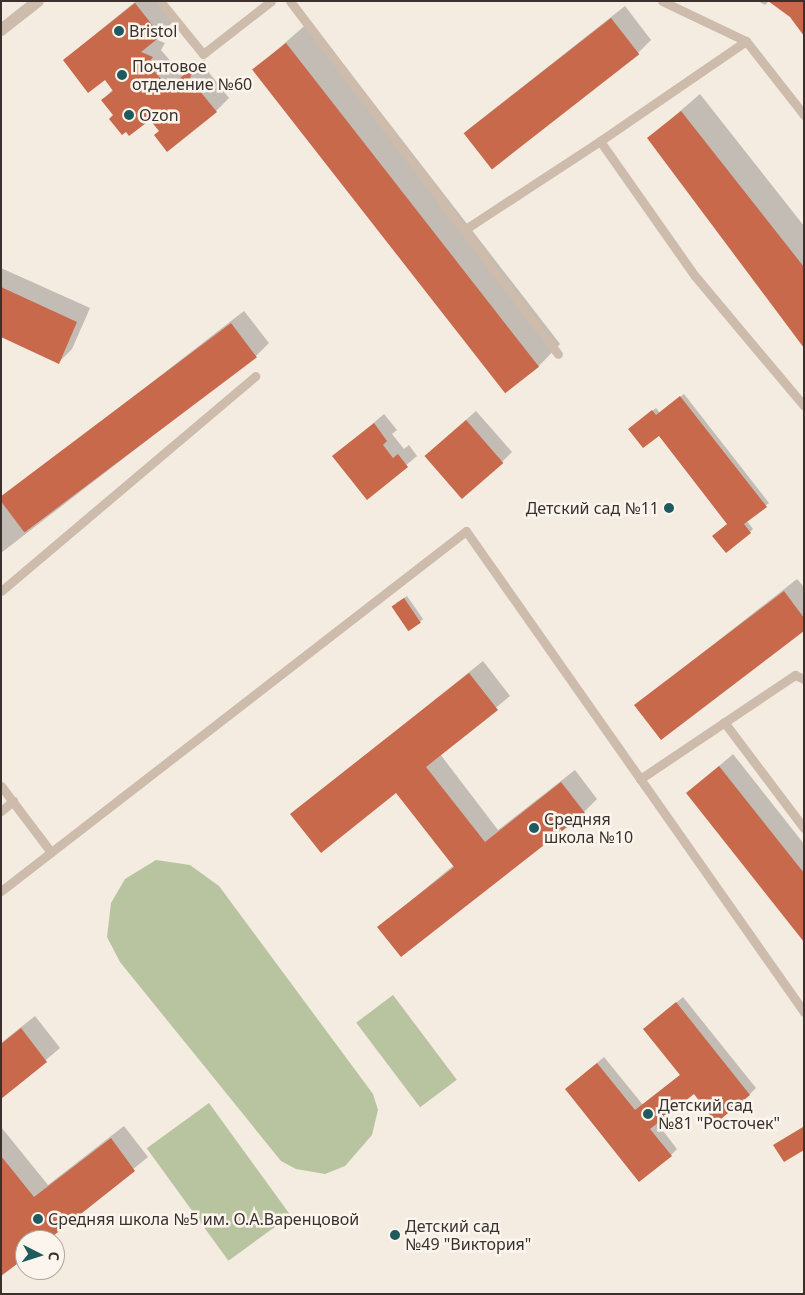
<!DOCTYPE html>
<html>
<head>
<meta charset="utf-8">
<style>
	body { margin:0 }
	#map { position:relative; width:805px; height:1295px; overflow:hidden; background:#f4ebe1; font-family:"Noto Sans",sans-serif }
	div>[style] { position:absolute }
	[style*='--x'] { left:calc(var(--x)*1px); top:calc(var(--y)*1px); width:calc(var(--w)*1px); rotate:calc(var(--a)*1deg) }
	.green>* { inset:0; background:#b8c4a0; transform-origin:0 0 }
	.shadow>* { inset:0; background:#0003 }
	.building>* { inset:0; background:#c8694b; transform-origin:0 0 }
	.lane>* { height:9px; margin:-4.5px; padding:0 4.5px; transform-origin:4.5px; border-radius:4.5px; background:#cdbbac }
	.street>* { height:12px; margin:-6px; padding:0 6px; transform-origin:6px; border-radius:6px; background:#cdbbac }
	.dots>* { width:14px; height:14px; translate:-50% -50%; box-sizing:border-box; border:2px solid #fbf5ee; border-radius:50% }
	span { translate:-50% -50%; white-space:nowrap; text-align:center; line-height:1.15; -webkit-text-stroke:5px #fbf5ee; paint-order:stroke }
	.poi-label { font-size:16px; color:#3b302b }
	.left { translate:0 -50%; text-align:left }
	.right { translate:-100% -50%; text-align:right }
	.frame { position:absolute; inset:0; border:2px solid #3b302b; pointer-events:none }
	.north { position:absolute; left:15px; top:1230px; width:50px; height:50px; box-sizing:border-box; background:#fbf5ee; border:1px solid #aea6a0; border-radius:50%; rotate:95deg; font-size:14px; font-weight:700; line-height:20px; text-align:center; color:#3b302b }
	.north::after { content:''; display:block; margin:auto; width:18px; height:22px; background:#1f5a5e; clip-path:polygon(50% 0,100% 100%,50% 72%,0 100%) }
</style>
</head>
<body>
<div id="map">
	<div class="green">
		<i style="clip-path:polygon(156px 860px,190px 865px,219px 886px,373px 1094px,378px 1110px,372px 1135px,345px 1166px,325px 1174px,296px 1169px,281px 1161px,120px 962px,107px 937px,111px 903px,125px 879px)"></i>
		<i style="left:393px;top:995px;width:106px;height:46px;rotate:53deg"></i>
		<i style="left:209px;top:1103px;width:139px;height:77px;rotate:54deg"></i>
	</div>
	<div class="shadow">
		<i style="clip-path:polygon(136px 1px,157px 1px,173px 22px,155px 39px,165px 43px,161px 50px,183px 76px,205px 59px,203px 65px,229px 98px,216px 111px,160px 130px,150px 118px,114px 115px,103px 100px,113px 89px,105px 79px,64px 60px)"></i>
		<i style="clip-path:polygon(758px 1px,769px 1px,765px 5px)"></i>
		<i style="clip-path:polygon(625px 6px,651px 40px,638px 53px,465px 132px)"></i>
		<i style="clip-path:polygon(310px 21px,560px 344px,537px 368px,254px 70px)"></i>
		<i style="clip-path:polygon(700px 94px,804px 226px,804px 346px,649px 138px)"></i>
		<i style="clip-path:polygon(1px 268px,90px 308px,72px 349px,59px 362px,1px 336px)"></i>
		<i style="clip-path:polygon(244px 311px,269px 343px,256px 356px,1px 553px,1px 499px)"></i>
		<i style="clip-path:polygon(684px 394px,769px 503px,747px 521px,753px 529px,750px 532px,729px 524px,659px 434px,633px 426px,656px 408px,660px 413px)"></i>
		<i style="clip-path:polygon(476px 411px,512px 452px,502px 462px,425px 456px)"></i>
		<i style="clip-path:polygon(384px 414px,397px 430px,392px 434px,404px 449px,409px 445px,417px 456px,367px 498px,334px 457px)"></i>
		<i style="clip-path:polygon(797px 579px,804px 587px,804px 630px,636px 705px)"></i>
		<i style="clip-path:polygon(407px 596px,423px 619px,420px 622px,396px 603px)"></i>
		<i style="clip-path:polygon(483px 661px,510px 696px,440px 754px,498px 830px,575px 770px,597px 799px,584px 812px,379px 927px,454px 865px,396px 792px,292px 814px)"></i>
		<i style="clip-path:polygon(733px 754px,804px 844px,804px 940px,688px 793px)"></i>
		<i style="clip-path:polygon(683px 997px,756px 1088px,749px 1095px,694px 1093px,657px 1123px,677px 1149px,671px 1155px,566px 1089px,604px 1057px,643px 1105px,681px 1074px,645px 1029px)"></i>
		<i style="clip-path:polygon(35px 1016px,60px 1048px,1px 1098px,1px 1043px)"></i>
		<i style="clip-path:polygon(124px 1126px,148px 1157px,46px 1240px,25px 1240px,25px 1256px,1px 1275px,1px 1127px,48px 1185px)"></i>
	</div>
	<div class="building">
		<i style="clip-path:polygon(768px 1px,804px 1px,804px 36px,790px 17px)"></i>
		<i style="clip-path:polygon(135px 3px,161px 36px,141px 52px,153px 57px,148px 64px,169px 88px,188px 71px,192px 72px,190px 79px,217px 112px,167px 152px,154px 135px,159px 131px,150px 120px,129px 136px,126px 132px,122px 135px,109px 119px,113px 115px,101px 100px,113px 91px,105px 80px,88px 93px,63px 60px)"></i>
		<i style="left:611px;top:18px;width:46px;height:187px;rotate:52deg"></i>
		<i style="left:286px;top:43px;width:411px;height:43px;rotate:52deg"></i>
		<i style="clip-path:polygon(681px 111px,804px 267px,804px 348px,647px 138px)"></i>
		<i style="clip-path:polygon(1px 287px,77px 322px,59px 364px,1px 337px)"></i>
		<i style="left:231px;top:323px;width:43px;height:291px;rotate:53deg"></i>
		<i style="clip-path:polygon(680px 396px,767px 507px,744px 524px,751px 533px,726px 553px,712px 536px,727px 524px,659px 436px,643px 448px,628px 429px,652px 410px,656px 415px)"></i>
		<i style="left:466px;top:420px;width:57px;height:55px;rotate:49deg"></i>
		<i style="clip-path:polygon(374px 423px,387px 441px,383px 445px,393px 458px,398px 454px,408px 467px,367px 500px,332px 456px)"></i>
		<i style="clip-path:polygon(784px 591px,804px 618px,804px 631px,661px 740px,634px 705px)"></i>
		<i style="left:404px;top:598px;width:30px;height:15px;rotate:56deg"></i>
		<i style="clip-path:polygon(469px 673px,498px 710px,426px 767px,485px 842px,561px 782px,585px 813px,401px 957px,377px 927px,454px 867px,396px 793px,321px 853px,290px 814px)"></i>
		<i style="clip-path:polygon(719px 766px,804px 873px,804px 942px,686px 793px)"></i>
		<i style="clip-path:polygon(676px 1002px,750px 1095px,716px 1123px,694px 1094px,650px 1129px,672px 1156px,639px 1182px,565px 1089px,597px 1063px,635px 1110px,680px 1075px,643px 1029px)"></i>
		<i style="clip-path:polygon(21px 1028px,47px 1062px,1px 1099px,1px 1044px)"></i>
		<i style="clip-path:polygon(803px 1127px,804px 1150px,784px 1162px,773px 1145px)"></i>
		<i style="clip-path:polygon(111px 1138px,135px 1171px,48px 1240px,25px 1240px,25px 1258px,1px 1276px,1px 1156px,34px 1197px)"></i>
	</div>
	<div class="lane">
		<i style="--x:160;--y:1;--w:68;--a:50.9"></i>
		<i style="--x:203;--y:54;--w:86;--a:-37.9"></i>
		<i style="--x:290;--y:1;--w:443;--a:52.8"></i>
		<i style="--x:662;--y:1;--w:93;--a:25.5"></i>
		<i style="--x:746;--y:41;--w:94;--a:51.9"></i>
		<i style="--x:600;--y:141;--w:177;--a:-34.4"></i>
		<i style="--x:464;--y:230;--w:163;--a:-33.2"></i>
		<i style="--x:600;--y:141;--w:165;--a:54.9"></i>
		<i style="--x:695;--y:276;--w:170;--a:50"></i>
		<i style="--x:1;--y:591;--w:333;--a:-40.2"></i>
		<i style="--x:724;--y:722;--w:133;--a:53"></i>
		<i style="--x:640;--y:779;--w:187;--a:-33.9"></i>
		<i style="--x:795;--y:675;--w:10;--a:24"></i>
		<i style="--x:1;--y:786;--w:83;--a:52.9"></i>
		<i style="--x:1;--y:811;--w:16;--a:-40"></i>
		<i style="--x:1;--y:891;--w:588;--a:-37.75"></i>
		<i style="--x:466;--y:531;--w:588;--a:54.9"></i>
	</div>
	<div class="street">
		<i style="--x:1;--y:30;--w:47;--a:-38.1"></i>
	</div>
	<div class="dots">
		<i style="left:119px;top:31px;background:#1f5a5e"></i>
		<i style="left:122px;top:75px;background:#1f5a5e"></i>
		<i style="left:129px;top:115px;background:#1f5a5e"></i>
		<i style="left:669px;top:508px;background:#1f5a5e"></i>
		<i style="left:534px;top:828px;background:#1f5a5e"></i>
		<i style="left:648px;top:1114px;background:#1f5a5e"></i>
		<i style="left:38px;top:1219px;background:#1f5a5e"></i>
		<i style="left:395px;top:1235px;background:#1f5a5e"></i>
	</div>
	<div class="poi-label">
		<span class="left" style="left:129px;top:31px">Bristol</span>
		<span class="left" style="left:132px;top:75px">Почтовое<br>отделение №60</span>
		<span class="left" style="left:139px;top:115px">Ozon</span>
		<span class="right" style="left:659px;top:508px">Детский сад №11</span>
		<span class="left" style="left:544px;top:828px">Средняя<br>школа №10</span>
		<span class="left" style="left:658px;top:1114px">Детский сад<br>№81 "Росточек"</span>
		<span class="left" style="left:48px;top:1219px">Средняя школа №5 им. О.А.Варенцовой</span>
		<span class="left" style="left:405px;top:1235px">Детский сад<br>№49 "Виктория"</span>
	</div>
	<div class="frame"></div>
	<div class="north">С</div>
</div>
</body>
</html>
